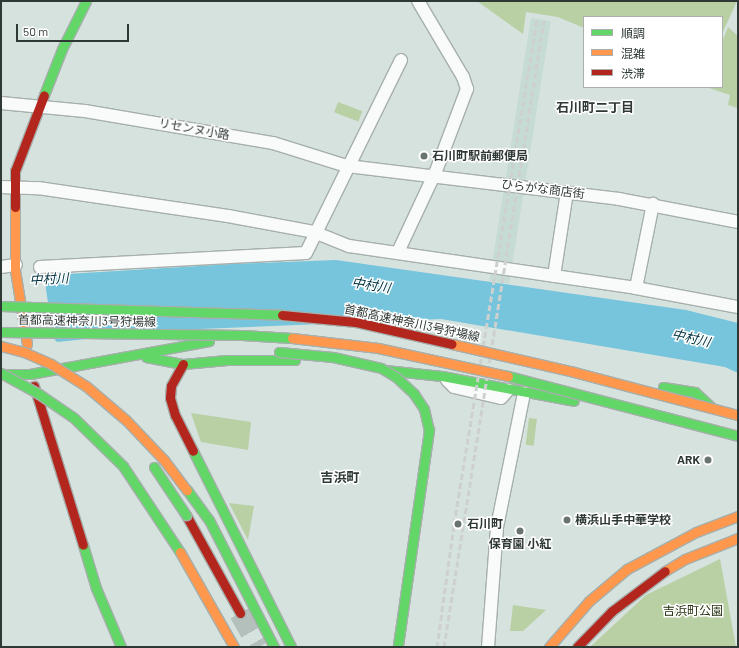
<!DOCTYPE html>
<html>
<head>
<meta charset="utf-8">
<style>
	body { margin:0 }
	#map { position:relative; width:739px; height:648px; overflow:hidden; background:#d6e2de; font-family:Barlow,"Noto Sans JP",sans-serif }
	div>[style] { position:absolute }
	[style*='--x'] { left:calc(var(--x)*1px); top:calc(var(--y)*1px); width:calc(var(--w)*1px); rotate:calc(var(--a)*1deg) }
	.built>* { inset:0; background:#c5dbd4; transform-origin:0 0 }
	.green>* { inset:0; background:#b9cfa4; transform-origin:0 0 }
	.water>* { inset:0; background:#76c5dd }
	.pier>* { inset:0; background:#d6e2de }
	.highway-tunnel>* { height:22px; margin-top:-11px; transform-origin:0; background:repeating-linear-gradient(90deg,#b4c0bc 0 22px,transparent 0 33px) }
	.roads { filter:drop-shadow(1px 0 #a6afac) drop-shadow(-1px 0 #a6afac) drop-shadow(0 1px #a6afac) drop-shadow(0 -1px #a6afac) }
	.street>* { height:12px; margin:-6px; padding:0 6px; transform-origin:6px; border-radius:6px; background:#f9fbfa }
	.fast>* { height:9px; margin:-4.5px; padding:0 4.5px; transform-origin:4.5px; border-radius:4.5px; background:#63d668 }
	.slow>* { height:9px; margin:-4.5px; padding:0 4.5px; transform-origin:4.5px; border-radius:4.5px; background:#ff974d }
	.jam>* { height:9px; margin:-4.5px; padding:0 4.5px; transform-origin:4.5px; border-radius:4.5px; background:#b3261e }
	.rail>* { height:3px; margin-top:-1.5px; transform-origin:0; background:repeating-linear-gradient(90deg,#cdd0cf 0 6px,transparent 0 9px) }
	.bridges { filter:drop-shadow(1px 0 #a6afac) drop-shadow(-1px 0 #a6afac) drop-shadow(0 1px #a6afac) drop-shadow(0 -1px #a6afac) }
	.fast-bridge>* { height:9px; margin:-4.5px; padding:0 4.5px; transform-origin:4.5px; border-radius:4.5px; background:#63d668 }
	.slow-bridge>* { height:9px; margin:-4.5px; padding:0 4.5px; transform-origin:4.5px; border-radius:4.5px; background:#ff974d }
	.jam-bridge>* { height:9px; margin:-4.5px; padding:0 4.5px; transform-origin:4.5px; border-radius:4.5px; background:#b3261e }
	.dots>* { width:11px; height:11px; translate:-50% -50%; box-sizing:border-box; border:2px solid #fff; border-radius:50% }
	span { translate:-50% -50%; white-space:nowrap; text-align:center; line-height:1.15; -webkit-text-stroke:3px #fff; paint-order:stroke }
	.street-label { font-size:12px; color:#2e3835 }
	.poi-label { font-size:12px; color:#2e3835; font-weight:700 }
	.left { translate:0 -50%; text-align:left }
	.right { translate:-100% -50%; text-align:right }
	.park-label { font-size:12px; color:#263211 }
	.neighbourhood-label { font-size:13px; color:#2e3835; font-weight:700 }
	.water-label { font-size:13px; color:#003341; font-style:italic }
	.frame { position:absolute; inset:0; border:2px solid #2e3835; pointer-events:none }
	.legend { position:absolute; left:583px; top:16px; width:140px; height:72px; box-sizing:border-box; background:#fff; border:1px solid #abafae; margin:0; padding:5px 7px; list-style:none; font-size:12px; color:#2e3835 }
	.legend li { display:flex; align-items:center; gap:8px; height:20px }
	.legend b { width:20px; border:1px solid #abafae }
	.scale { position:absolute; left:16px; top:24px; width:113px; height:18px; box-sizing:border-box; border:2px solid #2e3835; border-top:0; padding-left:5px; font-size:12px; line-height:14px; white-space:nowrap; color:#2e3835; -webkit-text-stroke:3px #fff; paint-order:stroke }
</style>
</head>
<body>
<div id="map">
	<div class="built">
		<i style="left:531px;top:18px;width:20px;height:266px;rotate:9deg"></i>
	</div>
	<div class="green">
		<i style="clip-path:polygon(477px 1px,737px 1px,722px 34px,722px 17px,584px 17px,584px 28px,558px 17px,526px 12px,523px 34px)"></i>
		<i style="clip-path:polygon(728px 27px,738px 36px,738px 108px,728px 105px,730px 95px,706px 87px,722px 87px,722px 42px)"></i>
		<i style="left:338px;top:102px;width:26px;height:11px;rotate:21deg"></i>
		<i style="clip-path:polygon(191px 413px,251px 422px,248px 450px,201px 442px)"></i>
		<i style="left:529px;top:418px;width:8px;height:27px;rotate:7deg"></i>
		<i style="clip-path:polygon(229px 503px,254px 506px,248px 540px)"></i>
		<i style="clip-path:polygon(720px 559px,736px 647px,590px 647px,646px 595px)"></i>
		<i style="clip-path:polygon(513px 605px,546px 610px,523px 631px,510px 631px)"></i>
	</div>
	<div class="water">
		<i style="clip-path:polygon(336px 260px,686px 310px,738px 323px,738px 373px,725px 367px,441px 319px,175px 330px,57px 342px,1px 278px,232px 264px)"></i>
	</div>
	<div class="pier">
		<i style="clip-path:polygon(44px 275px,54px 344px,1px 343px,1px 276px)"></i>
	</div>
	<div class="highway-tunnel">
		<i style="--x:240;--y:613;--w:39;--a:60"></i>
	</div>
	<div class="roads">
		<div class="street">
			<i style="--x:1;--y:103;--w:84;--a:5.4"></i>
			<i style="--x:85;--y:111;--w:191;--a:9.7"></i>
			<i style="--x:273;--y:143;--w:77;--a:17.3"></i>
			<i style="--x:347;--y:166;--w:274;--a:6.9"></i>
			<i style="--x:619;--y:199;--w:121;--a:10.9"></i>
			<i style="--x:1;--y:187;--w:37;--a:2"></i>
			<i style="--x:38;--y:188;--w:192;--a:8.4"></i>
			<i style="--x:228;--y:216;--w:87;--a:10.5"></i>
			<i style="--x:314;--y:232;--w:38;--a:22"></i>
			<i style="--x:349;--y:246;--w:290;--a:8.3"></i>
			<i style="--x:636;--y:288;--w:104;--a:10.6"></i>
			<i style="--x:398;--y:252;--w:89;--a:-64.9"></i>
			<i style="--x:436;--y:171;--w:88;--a:-69.3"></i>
			<i style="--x:467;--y:89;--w:13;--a:-108"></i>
			<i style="--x:463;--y:77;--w:88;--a:-120.6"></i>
			<i style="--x:1;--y:267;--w:15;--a:-8"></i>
			<i style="--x:40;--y:267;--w:266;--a:-3"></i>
			<i style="--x:306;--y:253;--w:215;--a:-63.8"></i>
			<i style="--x:554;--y:276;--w:85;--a:-81.2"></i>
			<i style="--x:636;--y:288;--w:86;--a:-78.6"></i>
			<i style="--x:447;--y:380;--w:10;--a:45"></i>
			<i style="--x:454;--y:387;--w:48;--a:13.2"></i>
			<i style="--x:501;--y:398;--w:11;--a:-49"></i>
			<i style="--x:488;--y:647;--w:120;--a:-85.7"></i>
			<i style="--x:497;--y:527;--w:137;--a:-78.6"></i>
		</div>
		<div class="fast">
			<i style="--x:44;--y:95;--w:49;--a:-68.6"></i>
			<i style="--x:62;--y:49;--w:54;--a:-63.4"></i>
			<i style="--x:146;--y:357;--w:38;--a:11"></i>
			<i style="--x:183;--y:364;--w:44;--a:-5.2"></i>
			<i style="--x:227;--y:360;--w:68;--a:0"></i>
			<i style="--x:385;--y:370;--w:57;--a:6"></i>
			<i style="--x:442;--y:376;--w:134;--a:10.7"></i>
			<i style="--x:2;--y:374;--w:28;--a:0"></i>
			<i style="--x:30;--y:374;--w:182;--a:-10.4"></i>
			<i style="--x:663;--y:387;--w:32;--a:9"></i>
			<i style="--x:695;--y:392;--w:23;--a:43"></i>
			<i style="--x:193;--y:451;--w:219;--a:63.4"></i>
			<i style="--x:83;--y:545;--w:45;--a:73.2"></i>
			<i style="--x:96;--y:588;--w:64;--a:67"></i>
		</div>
		<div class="slow">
			<i style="--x:15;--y:207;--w:63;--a:90"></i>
			<i style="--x:15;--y:270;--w:75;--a:80.8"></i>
			<i style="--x:665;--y:571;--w:23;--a:-31"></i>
			<i style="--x:685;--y:559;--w:57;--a:-21.6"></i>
			<i style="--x:549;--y:647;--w:61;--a:-49"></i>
			<i style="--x:589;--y:601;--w:50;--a:-40.1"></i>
			<i style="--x:627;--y:569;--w:78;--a:-28.2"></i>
			<i style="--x:696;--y:532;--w:45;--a:-20.9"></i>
		</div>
		<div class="jam">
			<i style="--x:15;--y:207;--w:36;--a:-90"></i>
			<i style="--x:15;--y:171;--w:81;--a:-69.1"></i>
			<i style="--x:183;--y:364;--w:25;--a:119"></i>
			<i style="--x:171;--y:386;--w:12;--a:95"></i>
			<i style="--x:170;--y:398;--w:18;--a:74"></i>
			<i style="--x:175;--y:415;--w:40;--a:63.4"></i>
			<i style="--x:34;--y:386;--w:166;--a:72.9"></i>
			<i style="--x:186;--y:515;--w:112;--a:61.1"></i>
			<i style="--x:577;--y:647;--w:50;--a:-45.8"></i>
			<i style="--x:612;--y:611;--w:66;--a:-37"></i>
		</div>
	</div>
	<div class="rail">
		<i style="--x:437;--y:647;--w:124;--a:-82.1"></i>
		<i style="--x:454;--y:524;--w:512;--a:-80.67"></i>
		<i style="--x:444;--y:647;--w:635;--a:-80.94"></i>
	</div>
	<div class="bridges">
		<div class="fast-bridge">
			<i style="--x:1;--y:306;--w:281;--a:1.8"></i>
			<i style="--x:1;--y:332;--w:241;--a:0.7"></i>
			<i style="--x:242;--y:335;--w:50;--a:3.4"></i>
			<i style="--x:279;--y:352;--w:54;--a:5.3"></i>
			<i style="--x:333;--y:357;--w:49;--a:12.9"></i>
			<i style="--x:381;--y:368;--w:17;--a:31"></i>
			<i style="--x:396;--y:377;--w:25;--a:43"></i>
			<i style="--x:414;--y:394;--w:18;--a:56"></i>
			<i style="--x:424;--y:409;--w:22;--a:77"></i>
			<i style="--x:429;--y:430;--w:217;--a:98.2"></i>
			<i style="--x:1;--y:373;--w:43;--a:28.9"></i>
			<i style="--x:39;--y:394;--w:42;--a:34.4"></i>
			<i style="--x:74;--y:418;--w:69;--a:44.4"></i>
			<i style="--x:123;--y:466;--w:103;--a:56.5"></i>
			<i style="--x:508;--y:376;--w:238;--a:14.6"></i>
			<i style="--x:154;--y:467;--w:58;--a:56.3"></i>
			<i style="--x:187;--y:490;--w:37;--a:54"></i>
			<i style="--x:209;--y:520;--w:143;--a:62.9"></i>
		</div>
		<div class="slow-bridge">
			<i style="--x:292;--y:338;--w:87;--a:6.6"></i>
			<i style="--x:378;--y:348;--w:133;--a:12.2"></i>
			<i style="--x:452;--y:344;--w:125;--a:12.9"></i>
			<i style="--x:574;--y:372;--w:170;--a:14.7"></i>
			<i style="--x:1;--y:346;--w:24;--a:15"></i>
			<i style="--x:24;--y:352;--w:30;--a:24"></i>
			<i style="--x:51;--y:364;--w:41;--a:32.2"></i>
			<i style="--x:86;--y:386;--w:52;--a:40.4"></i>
			<i style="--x:126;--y:420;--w:55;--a:46.5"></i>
			<i style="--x:164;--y:460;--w:38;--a:53"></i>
			<i style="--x:180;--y:552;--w:109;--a:60.4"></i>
		</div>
		<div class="jam-bridge">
			<i style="--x:282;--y:315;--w:74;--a:5.4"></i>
			<i style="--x:356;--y:322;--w:98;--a:12.9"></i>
		</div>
	</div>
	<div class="dots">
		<i style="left:424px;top:156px;background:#697470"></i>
		<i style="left:708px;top:460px;background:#697470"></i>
		<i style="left:567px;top:520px;background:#697470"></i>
		<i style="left:458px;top:524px;background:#697470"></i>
		<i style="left:520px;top:531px;background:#697470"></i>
	</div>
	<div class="street-label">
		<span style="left:194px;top:129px;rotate:10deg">リセンヌ小路</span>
		<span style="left:543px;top:189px;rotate:7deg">ひらがな商店街</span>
		<span style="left:87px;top:321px;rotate:1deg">首都高速神奈川3号狩場線</span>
		<span style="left:412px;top:323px;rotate:12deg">首都高速神奈川3号狩場線</span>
	</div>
	<div class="poi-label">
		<span class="left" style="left:432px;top:156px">石川町駅前郵便局</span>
		<span class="right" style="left:700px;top:460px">ARK</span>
		<span class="left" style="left:575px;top:520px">横浜山手中華学校</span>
		<span class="left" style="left:467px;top:524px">石川町</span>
		<span style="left:520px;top:544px">保育園 小紅</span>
	</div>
	<div class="park-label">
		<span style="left:693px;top:611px">吉浜町公園</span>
	</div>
	<div class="neighbourhood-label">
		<span style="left:595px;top:107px">石川町二丁目</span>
		<span style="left:340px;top:477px">吉浜町</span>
	</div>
	<div class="water-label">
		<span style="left:49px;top:279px;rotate:-3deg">中村川</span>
		<span style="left:371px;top:285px;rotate:9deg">中村川</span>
		<span style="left:691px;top:338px;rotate:13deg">中村川</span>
	</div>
	<div class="frame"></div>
	<ul class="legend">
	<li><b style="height:5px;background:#63d668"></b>順調</li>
	<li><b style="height:5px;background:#ff974d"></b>混雑</li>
	<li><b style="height:5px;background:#b3261e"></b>渋滞</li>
	</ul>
	<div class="scale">50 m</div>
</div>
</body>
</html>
